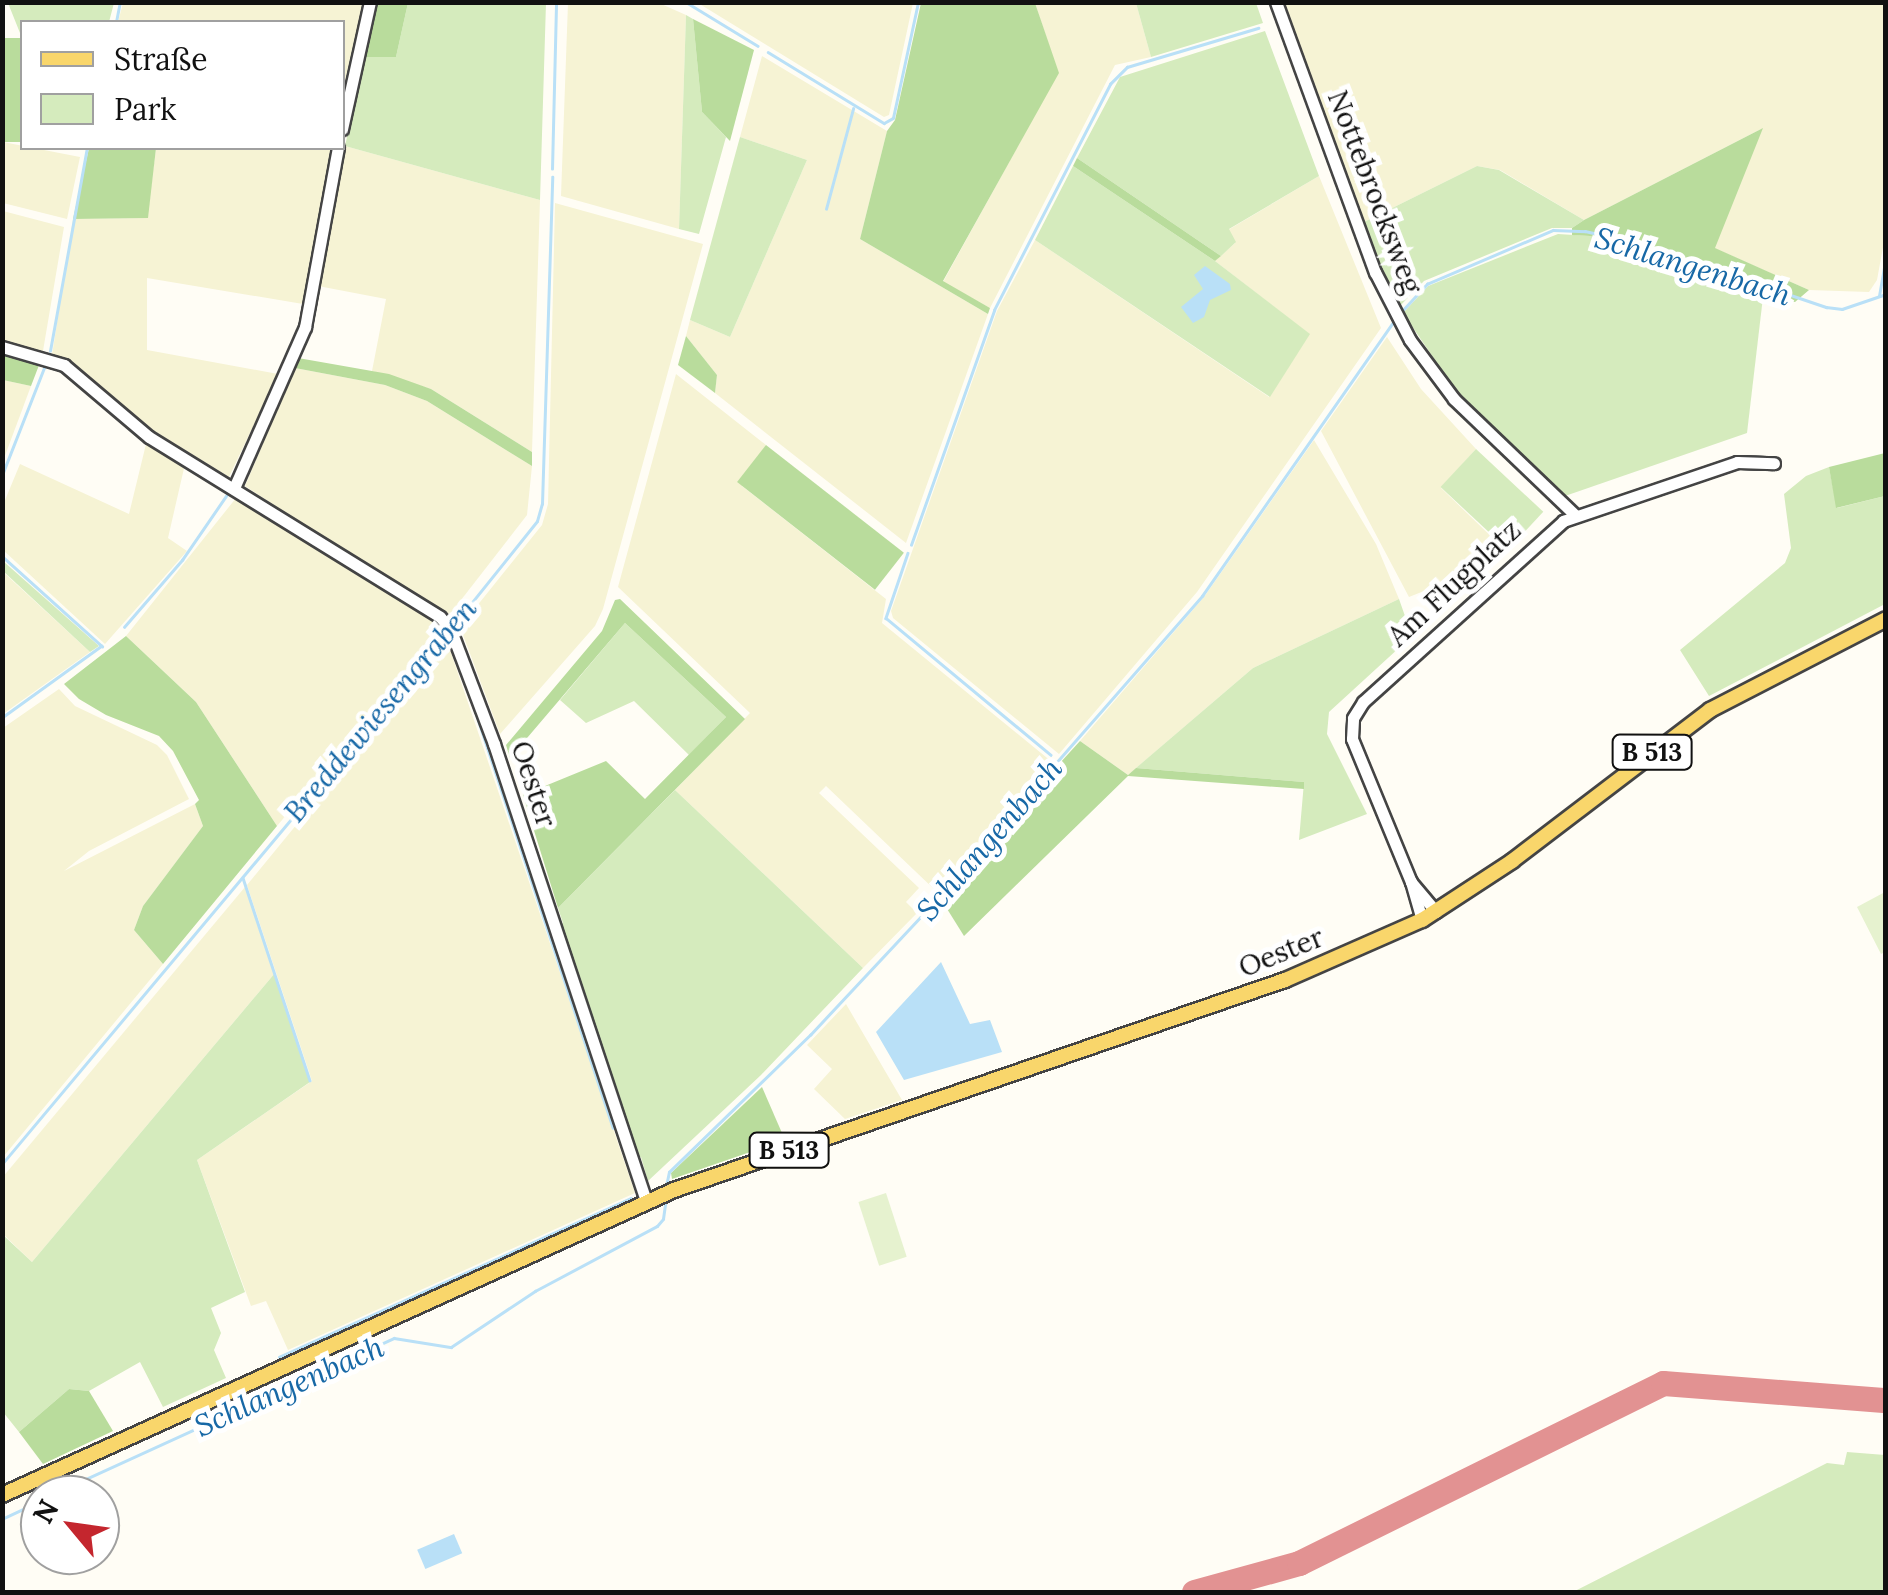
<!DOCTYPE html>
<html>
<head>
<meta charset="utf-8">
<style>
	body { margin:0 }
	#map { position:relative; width:1888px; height:1595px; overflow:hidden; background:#fffdf5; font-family:Lora,serif }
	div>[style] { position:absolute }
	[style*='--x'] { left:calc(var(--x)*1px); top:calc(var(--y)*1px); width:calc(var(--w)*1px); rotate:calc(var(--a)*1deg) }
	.farmland>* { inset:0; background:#f6f3d4 }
	.green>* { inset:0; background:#d5ebbd; transform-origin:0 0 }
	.forest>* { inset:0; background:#b9dc9c; transform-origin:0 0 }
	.pitch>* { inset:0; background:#e6f2cf; transform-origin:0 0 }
	.water>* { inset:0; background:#b9e0f7; transform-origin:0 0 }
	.stream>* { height:2.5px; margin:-1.25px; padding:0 1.25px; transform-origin:1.25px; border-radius:1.25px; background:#b9e0f7 }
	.taxiway>* { height:25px; margin:-12.5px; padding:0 12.5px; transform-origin:12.5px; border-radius:12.5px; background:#e29292 }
	.roads { filter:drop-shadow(2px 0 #444) drop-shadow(-2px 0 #444) drop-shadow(0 2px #444) drop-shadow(0 -2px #444) }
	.minor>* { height:11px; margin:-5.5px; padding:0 5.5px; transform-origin:5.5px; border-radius:5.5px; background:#fff }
	.major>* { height:14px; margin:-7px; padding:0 7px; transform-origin:7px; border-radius:7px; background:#f9d66b }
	span { translate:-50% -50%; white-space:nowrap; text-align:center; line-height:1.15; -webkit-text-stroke:10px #fff; paint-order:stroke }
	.shield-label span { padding:2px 8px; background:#fff; border:2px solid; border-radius:8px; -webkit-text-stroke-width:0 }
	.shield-label { font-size:25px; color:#111; font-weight:700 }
	.street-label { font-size:28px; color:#111 }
	.water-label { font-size:30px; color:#1768a6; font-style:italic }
	.frame { position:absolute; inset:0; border:5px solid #111; pointer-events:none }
	.legend { position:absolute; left:20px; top:20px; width:325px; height:130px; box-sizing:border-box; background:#fff; border:2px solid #a0a0a0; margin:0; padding:12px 18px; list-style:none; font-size:30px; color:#111 }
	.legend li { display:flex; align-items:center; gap:20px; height:50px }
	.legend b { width:50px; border:2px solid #a0a0a0 }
	.north { position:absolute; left:20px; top:1475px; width:100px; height:100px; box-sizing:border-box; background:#fff; border:2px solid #a0a0a0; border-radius:50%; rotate:299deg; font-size:28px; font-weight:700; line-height:40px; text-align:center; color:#111 }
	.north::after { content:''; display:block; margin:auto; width:35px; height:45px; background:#c4262e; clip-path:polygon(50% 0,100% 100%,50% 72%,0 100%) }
</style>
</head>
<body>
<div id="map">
	<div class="farmland">
		<i style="clip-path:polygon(123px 3px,365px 3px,343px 98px,342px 22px,118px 22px)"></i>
		<i style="clip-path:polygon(568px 3px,659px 3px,686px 15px,679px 229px,561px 196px)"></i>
		<i style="clip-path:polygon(698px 3px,913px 3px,889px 115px,884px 117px)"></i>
		<i style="clip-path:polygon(1035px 3px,1136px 3px,1151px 57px,1115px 65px,990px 308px,943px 282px,1058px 73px)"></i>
		<i style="clip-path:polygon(1282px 3px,1885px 3px,1886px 231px,1877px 280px,1869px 292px,1809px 290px,1714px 248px,1761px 129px,1584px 220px,1500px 170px,1477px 166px,1362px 223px)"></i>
		<i style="clip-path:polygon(762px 56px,887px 131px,860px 239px,988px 314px,906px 543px,715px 393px,717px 375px,686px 336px,690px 320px,730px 337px,807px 160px,740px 137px)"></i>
		<i style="clip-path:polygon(3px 142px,80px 157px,67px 219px,3px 203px)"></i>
		<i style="clip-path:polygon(345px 146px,540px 200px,532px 452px,431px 389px,372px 371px,386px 299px,318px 286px)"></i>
		<i style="clip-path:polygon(156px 148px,331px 148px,303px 304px,147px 278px,147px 350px,278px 374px,229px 477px,154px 431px,77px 366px,52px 355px,73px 219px,147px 218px)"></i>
		<i style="clip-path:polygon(1319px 176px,1381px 328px,1197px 592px,1059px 754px,893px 618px,891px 611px,997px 311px,1035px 240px,1269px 397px,1309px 334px,1215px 261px,1235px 243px,1228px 230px)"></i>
		<i style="clip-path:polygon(555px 203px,703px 244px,603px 609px,595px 626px,500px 734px,460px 627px,542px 525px,548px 504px)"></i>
		<i style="clip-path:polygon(3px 211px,64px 227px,43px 351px,3px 343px)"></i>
		<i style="clip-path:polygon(1387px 337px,1421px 389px,1476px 449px,1441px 488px,1500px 545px,1454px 579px,1409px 597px,1321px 431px)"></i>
		<i style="clip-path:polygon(295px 368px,385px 385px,427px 401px,532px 466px,527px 515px,447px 618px,245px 486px)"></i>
		<i style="clip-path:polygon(676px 374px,766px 445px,742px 486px,886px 599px,882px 623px,1052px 762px,937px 892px,826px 786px,819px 793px,919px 888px,906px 902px,917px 913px,863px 968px,675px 790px,750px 713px,618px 587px)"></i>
		<i style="clip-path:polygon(3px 380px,31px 386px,3px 461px,2px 380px)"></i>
		<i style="clip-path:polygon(147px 440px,185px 464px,168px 538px,187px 551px,105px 644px,3px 550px,3px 505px,20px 464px,129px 514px)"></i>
		<i style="clip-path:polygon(1314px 440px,1376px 544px,1399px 599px,1253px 668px,1128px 775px,1080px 741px,1204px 597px)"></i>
		<i style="clip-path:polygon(236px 498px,443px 628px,277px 826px,196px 702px,126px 636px)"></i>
		<i style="clip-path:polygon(2px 571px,90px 652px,3px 714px,2px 714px)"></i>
		<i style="clip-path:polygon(447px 641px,635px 1193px,288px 1350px,266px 1301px,251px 1306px,197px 1160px,312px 1081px,247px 885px)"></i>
		<i style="clip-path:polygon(59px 689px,75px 706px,157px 745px,167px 755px,189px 799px,89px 851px,64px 871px,195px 804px,203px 826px,143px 906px,134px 930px,163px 964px,3px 1157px,3px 728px)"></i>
		<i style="clip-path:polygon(245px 887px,275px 973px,32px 1262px,3px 1234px,2px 1178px)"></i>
		<i style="clip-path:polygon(846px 1004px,902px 1100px,845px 1119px,814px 1089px,832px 1069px,807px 1045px)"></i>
	</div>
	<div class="green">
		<i style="clip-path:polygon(8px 3px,114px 3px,109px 22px,22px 22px,22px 38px)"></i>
		<i style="clip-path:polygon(408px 3px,546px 3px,540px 200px,345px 146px,365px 57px,396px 57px)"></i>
		<i style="clip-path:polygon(1136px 3px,1256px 3px,1263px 23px,1151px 57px)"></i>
		<i style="clip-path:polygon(686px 15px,693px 19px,702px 112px,726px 137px,699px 234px,679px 229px)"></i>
		<i style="clip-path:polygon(1265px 31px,1319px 176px,1229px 229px,1236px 242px,1221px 256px,1077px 158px,1120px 77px)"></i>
		<i style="clip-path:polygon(740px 137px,807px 160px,730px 337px,690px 320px)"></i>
		<i style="clip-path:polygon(1073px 166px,1215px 261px,1310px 334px,1270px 397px,1035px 240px)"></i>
		<i style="clip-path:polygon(1477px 166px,1499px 170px,1584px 220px,1572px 228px,1552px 228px,1424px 281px,1398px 308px,1362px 223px)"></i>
		<i style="clip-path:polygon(1558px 234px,1590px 236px,1763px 297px,1747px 433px,1565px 496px,1458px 394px,1403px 313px,1428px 286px)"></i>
		<i style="left:1476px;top:449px;width:92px;height:52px;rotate:43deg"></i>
		<i style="clip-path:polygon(1829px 467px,1837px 508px,1885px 496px,1885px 604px,1709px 696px,1680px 650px,1785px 563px,1791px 548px,1784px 494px,1806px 476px)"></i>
		<i style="clip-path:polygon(2px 561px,3px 561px,99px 646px,90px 652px,3px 571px)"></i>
		<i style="clip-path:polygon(1399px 599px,1412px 636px,1329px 712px,1327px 734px,1367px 814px,1299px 840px,1304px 782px,1136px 768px,1253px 668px)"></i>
		<i style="clip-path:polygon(625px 623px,726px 717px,689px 755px,634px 701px,586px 723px,560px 700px)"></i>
		<i style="clip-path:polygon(675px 790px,863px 968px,761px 1075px,648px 1181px,641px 1157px,636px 1158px,558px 925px,563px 923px,558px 908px)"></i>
		<i style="clip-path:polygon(275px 973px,310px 1082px,197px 1160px,245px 1292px,211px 1308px,221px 1333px,214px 1350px,226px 1378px,163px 1407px,140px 1362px,89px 1391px,69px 1389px,19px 1432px,3px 1412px,2px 1234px,32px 1262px)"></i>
		<i style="clip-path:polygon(1847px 1452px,1885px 1455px,1885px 1592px,1573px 1592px,1827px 1463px,1844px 1465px)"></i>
	</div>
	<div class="forest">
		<i style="clip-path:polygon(377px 3px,408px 3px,396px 57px,365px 57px)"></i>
		<i style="clip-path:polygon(921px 3px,1035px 3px,1059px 73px,943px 281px,990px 308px,988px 314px,860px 239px,887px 131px,895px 120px)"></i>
		<i style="clip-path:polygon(693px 19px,754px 50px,730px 141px,702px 112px)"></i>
		<i style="left:3px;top:38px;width:19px;height:104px"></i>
		<i style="clip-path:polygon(1763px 128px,1715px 248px,1809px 290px,1795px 302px,1763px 297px,1590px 236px,1572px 235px,1572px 228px,1584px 220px)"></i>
		<i style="clip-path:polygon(89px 148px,156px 148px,148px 218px,73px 219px)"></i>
		<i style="clip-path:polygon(1077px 158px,1221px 256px,1215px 261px,1073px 166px)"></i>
		<i style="clip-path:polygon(686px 336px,717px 375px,715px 393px,678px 365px)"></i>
		<i style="clip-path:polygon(3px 351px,41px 360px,31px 386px,3px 380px)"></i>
		<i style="clip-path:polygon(298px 358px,389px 374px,431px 389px,532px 452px,532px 466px,427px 401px,385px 385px,295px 368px)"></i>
		<i style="left:766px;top:445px;width:175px;height:47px;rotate:38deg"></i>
		<i style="clip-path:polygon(1885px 453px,1885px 496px,1836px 508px,1829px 467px)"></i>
		<i style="clip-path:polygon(620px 599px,745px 719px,558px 908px,523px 795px,606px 761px,645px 799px,726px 717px,625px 623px,510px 758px,506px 745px,602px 631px,615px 600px)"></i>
		<i style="clip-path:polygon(126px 636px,196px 702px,277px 826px,163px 964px,134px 930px,143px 906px,203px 826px,195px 804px,199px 800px,173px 751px,159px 736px,106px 715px,79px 699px,64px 684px)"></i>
		<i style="clip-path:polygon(1080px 741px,1128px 775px,1136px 768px,1304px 782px,1304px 789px,1128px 776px,964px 936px,939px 896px)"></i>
		<i style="clip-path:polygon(762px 1087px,785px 1140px,672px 1179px,671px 1173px)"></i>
		<i style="clip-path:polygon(69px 1389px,89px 1391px,113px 1431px,43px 1464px,19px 1432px)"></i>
	</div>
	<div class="pitch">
		<i style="clip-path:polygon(1885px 892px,1885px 952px,1881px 954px,1857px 907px)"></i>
		<i style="left:886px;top:1193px;width:67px;height:29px;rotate:72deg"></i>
	</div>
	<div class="water">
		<i style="clip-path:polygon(1205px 266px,1230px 284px,1231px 290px,1210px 300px,1204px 317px,1193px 323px,1181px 307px,1203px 289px,1194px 275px)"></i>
		<i style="clip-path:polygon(941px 962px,970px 1024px,990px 1020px,1002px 1052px,904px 1080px,876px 1032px)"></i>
		<i style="left:454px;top:1534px;width:21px;height:40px;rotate:67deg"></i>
	</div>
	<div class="stream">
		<i style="--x:686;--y:2;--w:84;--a:31.4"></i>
		<i style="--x:116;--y:22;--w:20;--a:-79"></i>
		<i style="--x:768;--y:52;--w:136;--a:31.5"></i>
		<i style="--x:884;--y:123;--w:10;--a:-29"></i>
		<i style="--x:893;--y:118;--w:119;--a:-77.8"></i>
		<i style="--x:552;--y:169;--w:167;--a:-88.6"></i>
		<i style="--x:826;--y:209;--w:104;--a:-74.9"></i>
		<i style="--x:1879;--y:296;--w:39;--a:-80"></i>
		<i style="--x:1400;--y:313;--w:40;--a:-47"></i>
		<i style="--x:1427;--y:284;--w:137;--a:-23.2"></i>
		<i style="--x:1553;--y:230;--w:32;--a:2"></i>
		<i style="--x:1585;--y:231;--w:53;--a:13"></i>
		<i style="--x:1637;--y:243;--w:200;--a:18.7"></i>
		<i style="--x:1826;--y:307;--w:16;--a:7"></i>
		<i style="--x:1842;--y:309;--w:46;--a:-18.8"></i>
		<i style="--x:50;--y:351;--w:206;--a:-79.7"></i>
		<i style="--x:2;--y:475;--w:118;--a:-68.6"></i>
		<i style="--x:911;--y:545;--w:249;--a:-70.5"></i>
		<i style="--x:994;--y:310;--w:254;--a:-62.8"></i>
		<i style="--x:1110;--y:84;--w:24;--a:-45"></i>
		<i style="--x:1127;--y:67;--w:137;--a:-16.6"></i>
		<i style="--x:908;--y:553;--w:69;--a:108.7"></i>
		<i style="--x:886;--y:618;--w:214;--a:39.7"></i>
		<i style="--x:2;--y:556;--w:135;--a:42"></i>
		<i style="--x:102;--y:646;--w:123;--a:144.2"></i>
		<i style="--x:453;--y:626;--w:134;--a:-51.3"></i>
		<i style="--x:537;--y:521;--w:18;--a:-74"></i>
		<i style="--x:542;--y:504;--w:327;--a:-88.2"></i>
		<i style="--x:124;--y:627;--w:89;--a:-49.1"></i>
		<i style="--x:182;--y:560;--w:78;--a:-55.5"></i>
		<i style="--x:474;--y:707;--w:443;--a:71.7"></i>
		<i style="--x:515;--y:790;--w:123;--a:71.6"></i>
		<i style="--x:243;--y:878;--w:213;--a:71.7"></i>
		<i style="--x:2;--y:1164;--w:694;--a:-50.03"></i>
		<i style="--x:666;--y:1186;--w:14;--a:-78"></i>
		<i style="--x:669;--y:1172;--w:197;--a:-44.2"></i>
		<i style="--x:810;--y:1035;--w:174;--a:-46.9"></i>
		<i style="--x:929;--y:908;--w:415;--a:-48.8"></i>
		<i style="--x:1202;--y:596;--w:338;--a:-55.1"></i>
		<i style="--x:279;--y:1357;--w:386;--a:-24.3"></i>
		<i style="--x:51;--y:1495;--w:377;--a:-24.6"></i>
		<i style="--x:394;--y:1338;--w:58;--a:9"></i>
		<i style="--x:451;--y:1347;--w:101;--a:-33.7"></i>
		<i style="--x:535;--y:1291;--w:138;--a:-28"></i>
		<i style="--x:657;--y:1226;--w:9;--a:-49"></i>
		<i style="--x:663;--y:1219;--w:21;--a:-82"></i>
		<i style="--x:2;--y:1519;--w:42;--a:-25.3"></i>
	</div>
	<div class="taxiway">
		<i style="--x:1194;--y:1592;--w:109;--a:-15.4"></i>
		<i style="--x:1299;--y:1563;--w:406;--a:-26.3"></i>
		<i style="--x:1663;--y:1383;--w:224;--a:4.4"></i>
	</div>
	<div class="roads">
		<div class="minor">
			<i style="--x:1276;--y:2;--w:288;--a:69.9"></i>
			<i style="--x:1375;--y:272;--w:76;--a:62.8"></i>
			<i style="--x:1410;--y:340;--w:74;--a:53.3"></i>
			<i style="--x:1454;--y:399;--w:168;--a:43.8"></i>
			<i style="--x:342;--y:129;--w:130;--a:-77.6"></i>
			<i style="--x:2;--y:347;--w:65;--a:16.2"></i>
			<i style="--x:64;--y:365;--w:111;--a:40.3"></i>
			<i style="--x:149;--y:437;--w:342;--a:31.7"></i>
			<i style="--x:440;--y:617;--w:15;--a:48"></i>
			<i style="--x:450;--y:628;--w:124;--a:69.2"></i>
			<i style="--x:494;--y:744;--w:483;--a:71.6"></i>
			<i style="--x:234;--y:488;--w:176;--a:-66.2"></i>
			<i style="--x:305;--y:327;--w:182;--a:-79.6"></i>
			<i style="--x:1411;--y:882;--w:39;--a:50"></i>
			<i style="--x:1422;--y:920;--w:40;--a:-106"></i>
			<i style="--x:1411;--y:882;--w:155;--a:-112.4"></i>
			<i style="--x:1352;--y:739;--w:21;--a:-87"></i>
			<i style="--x:1353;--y:718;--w:19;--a:-58"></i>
			<i style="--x:1363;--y:702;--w:270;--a:-42.1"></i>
			<i style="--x:1563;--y:521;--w:184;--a:-18.7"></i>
			<i style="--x:1737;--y:462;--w:37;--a:2"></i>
		</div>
		<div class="major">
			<i style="--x:2;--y:1495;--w:738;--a:-24.41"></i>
			<i style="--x:674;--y:1190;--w:646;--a:-18.97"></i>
			<i style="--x:1285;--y:980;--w:150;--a:-23.7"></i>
			<i style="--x:1422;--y:920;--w:108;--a:-33.2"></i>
			<i style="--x:1512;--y:861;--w:249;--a:-37.3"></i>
			<i style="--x:1710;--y:710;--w:198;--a:-27.3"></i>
		</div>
	</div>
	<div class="shield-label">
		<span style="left:1652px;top:752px">B 513</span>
		<span style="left:789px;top:1150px">B 513</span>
	</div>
	<div class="street-label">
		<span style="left:1375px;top:192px;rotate:69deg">Nottebrocksweg</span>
		<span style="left:1454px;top:583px;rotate:-43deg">Am Flugplatz</span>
		<span style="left:534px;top:784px;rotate:72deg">Oester</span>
		<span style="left:1281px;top:952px;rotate:-22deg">Oester</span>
	</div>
	<div class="water-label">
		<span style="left:1693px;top:266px;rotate:17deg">Schlangenbach</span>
		<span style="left:380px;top:710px;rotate:-50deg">Breddewiesengraben</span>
		<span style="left:989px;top:839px;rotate:-49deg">Schlangenbach</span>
		<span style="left:289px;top:1386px;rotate:-24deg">Schlangenbach</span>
	</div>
	<div class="frame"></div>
	<ul class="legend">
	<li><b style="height:12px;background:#f9d66b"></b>Straße</li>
	<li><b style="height:28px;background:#d5ebbd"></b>Park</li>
	</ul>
	<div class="north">N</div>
</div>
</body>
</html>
